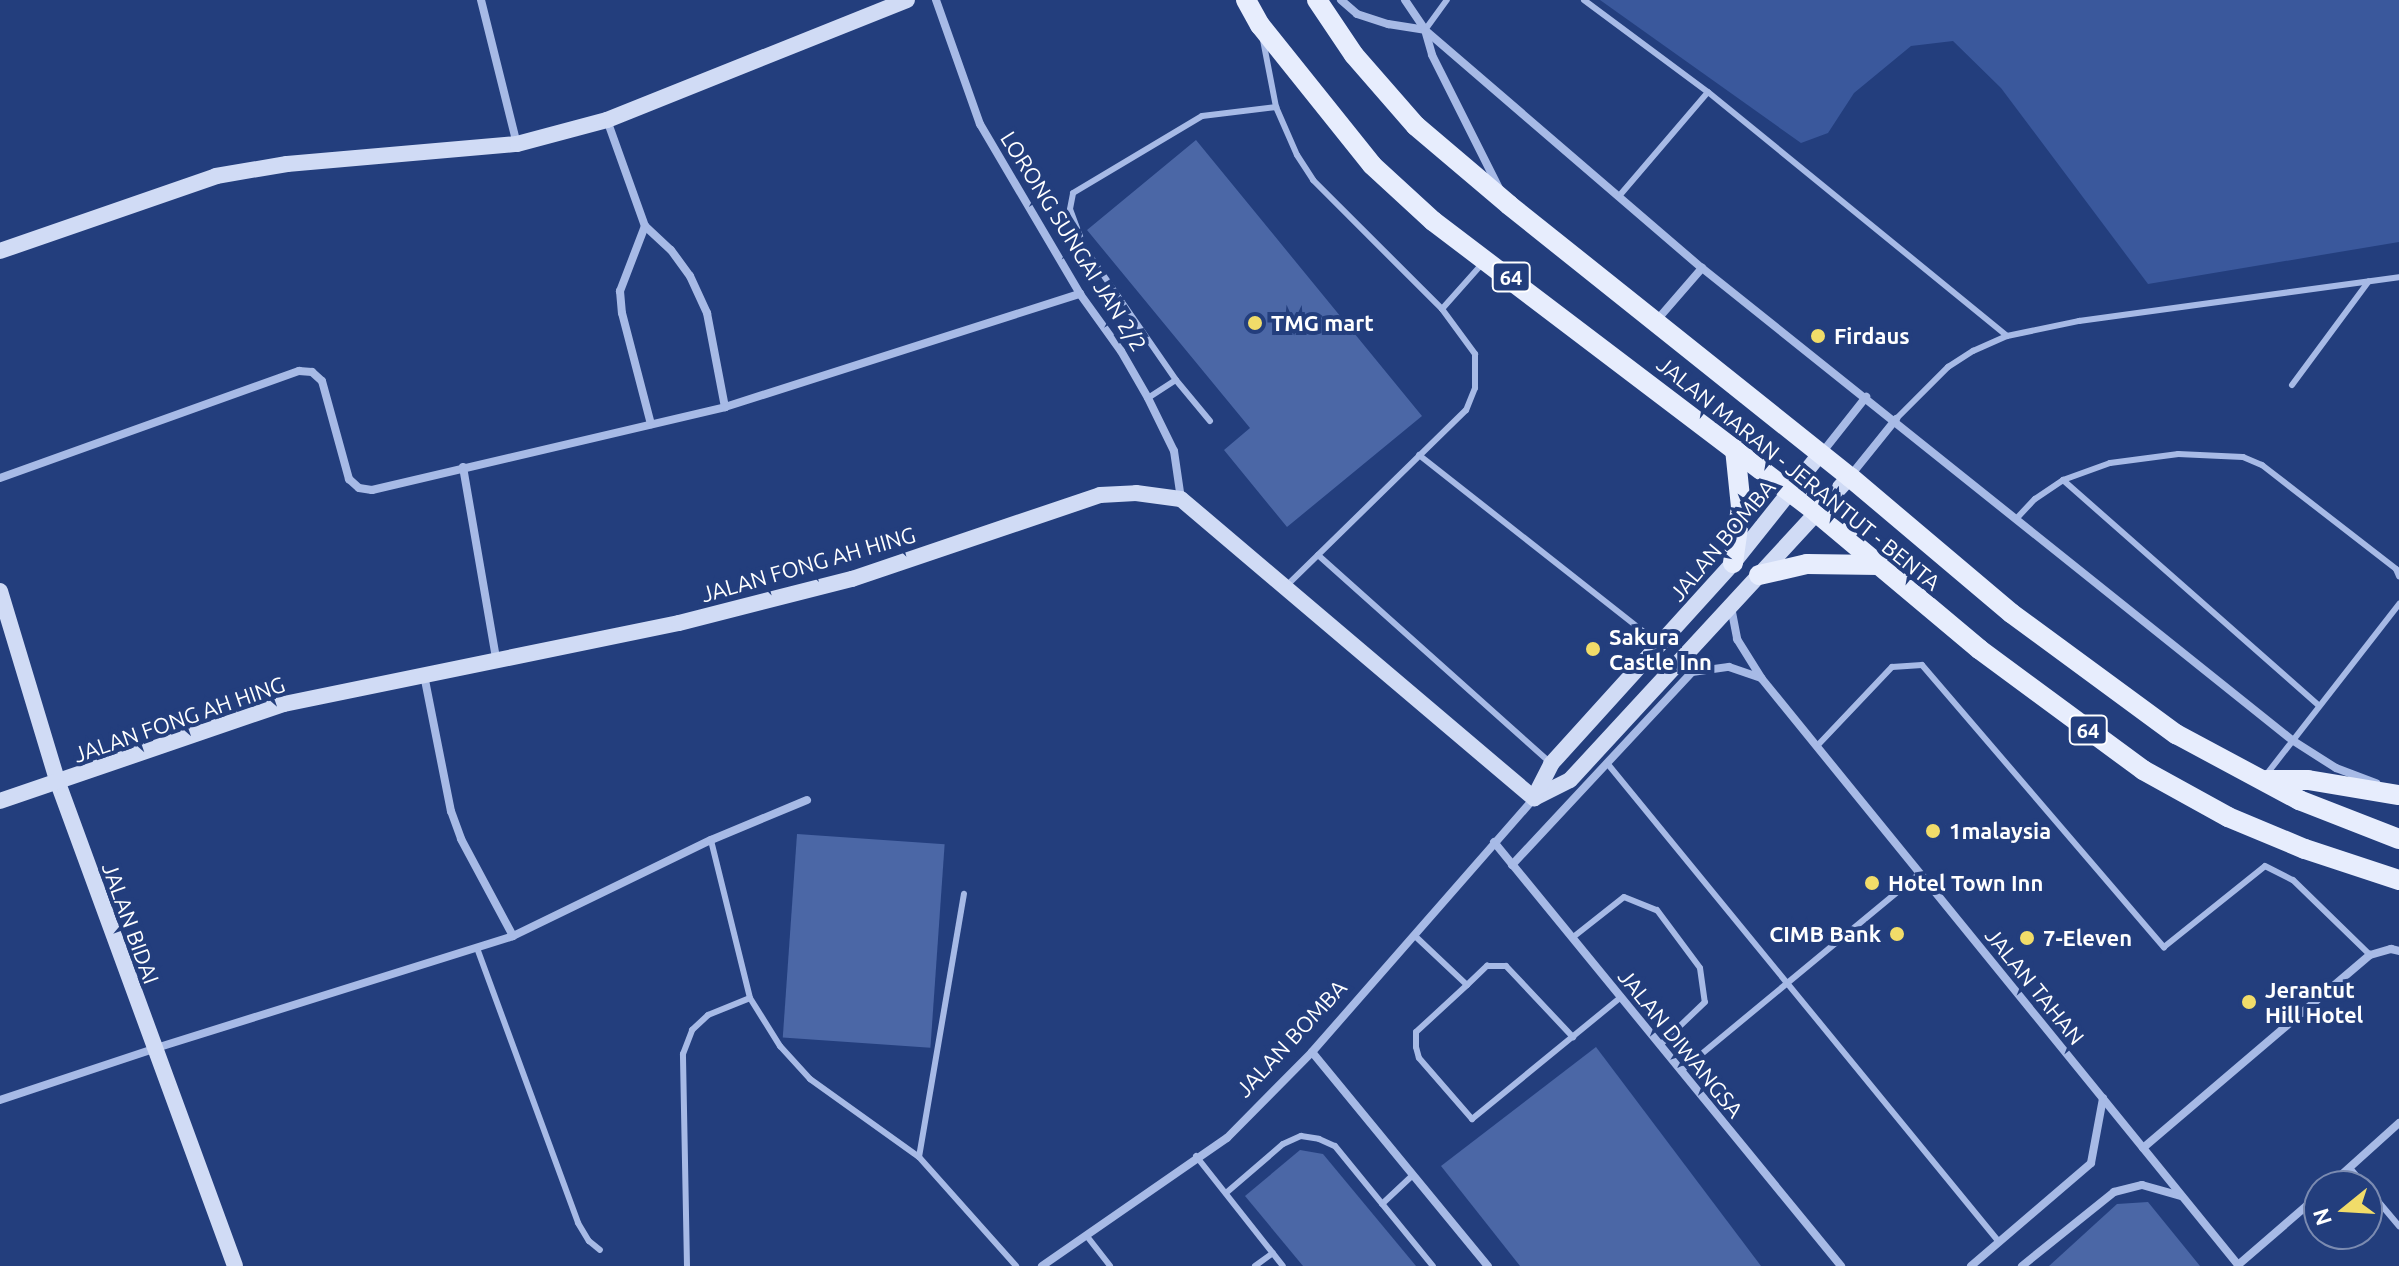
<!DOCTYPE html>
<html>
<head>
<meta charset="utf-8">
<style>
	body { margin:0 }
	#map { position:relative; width:2399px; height:1266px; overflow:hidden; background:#233e7d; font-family:Ubuntu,sans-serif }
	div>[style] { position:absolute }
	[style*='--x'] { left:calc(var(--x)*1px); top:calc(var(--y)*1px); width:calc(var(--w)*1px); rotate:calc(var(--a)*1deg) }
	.green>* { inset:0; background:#3a589c }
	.building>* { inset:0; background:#4b67a6; transform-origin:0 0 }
	.lane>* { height:6px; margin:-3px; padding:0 3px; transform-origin:3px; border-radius:3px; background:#a7bae6 }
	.street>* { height:8px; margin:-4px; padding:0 4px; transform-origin:4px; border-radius:4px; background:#a7bae6 }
	.secondary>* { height:16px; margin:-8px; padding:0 8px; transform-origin:8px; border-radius:8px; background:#d0dbf5 }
	.primary>* { height:20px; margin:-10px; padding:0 10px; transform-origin:10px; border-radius:10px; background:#e7edfd }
	.dots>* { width:22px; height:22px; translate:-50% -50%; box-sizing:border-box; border:4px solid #233e7d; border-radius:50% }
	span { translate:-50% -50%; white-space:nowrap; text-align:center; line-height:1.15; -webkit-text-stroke:8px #233e7d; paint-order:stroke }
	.shield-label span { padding:2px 6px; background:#233e7d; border:2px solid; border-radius:6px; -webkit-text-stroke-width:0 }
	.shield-label { font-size:20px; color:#fff; font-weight:700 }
	.street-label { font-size:22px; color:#fff }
	.poi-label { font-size:22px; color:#fff; font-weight:700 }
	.left { translate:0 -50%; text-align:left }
	.right { translate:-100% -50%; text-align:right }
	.north { position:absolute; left:2303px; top:1170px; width:80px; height:80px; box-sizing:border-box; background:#233e7d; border:2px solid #7b8bb1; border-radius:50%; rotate:252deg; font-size:22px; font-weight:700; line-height:32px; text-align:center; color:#fff }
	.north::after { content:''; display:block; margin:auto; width:28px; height:36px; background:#f1dc69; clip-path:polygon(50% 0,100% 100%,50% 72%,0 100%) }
</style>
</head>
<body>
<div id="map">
	<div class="green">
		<i style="clip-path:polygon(1600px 0,2399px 0,2399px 242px,2148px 284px,2001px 88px,1953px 41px,1911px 46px,1854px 93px,1828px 133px,1801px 143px)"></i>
	</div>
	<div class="building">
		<i style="clip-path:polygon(1196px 140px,1422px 416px,1287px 527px,1224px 450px,1250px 428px,1087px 230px)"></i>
		<i style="left:797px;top:834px;width:148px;height:204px;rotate:4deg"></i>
		<i style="clip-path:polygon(1596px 1047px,1761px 1266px,1520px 1266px,1441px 1166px)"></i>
		<i style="clip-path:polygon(1300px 1150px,1323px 1154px,1416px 1266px,1303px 1266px,1245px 1196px)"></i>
		<i style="clip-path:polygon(2148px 1202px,2200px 1266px,2049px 1266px,2117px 1204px)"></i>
	</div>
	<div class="lane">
		<i style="--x:1584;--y:0;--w:154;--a:36.6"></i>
		<i style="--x:1708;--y:92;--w:386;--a:39.2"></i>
		<i style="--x:1425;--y:30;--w:37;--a:-54"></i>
		<i style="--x:1263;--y:40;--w:68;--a:79"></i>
		<i style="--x:1276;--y:107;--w:52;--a:66.4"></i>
		<i style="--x:1297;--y:155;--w:30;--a:57"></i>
		<i style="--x:1313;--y:180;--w:182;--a:45"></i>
		<i style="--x:1442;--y:309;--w:56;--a:53.7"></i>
		<i style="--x:1475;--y:354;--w:34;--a:90"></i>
		<i style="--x:1475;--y:388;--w:24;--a:112"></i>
		<i style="--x:1466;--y:410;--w:250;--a:135.6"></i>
		<i style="--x:1620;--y:195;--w:135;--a:-49.5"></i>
		<i style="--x:1442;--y:309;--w:60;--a:-48.4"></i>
		<i style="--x:2292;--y:385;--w:129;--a:-53.5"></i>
		<i style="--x:1148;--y:398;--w:33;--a:-33"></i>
		<i style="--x:1896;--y:419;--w:74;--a:-45"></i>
		<i style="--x:1948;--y:367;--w:30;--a:-33"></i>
		<i style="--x:1973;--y:351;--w:37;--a:-24"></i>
		<i style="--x:2007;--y:336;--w:74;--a:-11.8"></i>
		<i style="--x:2079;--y:321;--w:323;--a:-7.8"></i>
		<i style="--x:1210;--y:421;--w:53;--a:-129.7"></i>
		<i style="--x:1176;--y:380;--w:162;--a:-124.7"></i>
		<i style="--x:1084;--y:247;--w:40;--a:-110.2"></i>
		<i style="--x:1070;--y:209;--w:16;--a:-79"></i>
		<i style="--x:1073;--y:193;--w:150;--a:-30.8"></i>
		<i style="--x:1202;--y:116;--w:75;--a:-6.9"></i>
		<i style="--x:1419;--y:455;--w:304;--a:38.2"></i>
		<i style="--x:2063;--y:480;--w:341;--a:41.4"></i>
		<i style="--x:2017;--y:518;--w:26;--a:-47"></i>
		<i style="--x:2035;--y:499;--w:34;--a:-34"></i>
		<i style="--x:2063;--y:480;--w:50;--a:-19.9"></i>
		<i style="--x:2110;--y:463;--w:69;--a:-7.5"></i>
		<i style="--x:2178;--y:454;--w:65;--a:2.6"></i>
		<i style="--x:2243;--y:457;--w:21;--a:23"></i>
		<i style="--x:2262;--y:465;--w:170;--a:37.8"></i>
		<i style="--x:2396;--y:569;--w:8;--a:67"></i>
		<i style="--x:1318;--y:555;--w:312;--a:41.8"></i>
		<i style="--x:1817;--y:746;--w:109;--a:-46.5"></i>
		<i style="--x:1892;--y:667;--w:30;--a:-4"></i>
		<i style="--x:1922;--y:665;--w:372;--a:49.4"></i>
		<i style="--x:2164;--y:947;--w:129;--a:-38.7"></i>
		<i style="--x:2265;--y:866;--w:31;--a:27"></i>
		<i style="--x:2293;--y:880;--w:107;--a:44.2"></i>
		<i style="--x:1607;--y:763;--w:619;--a:50.7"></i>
		<i style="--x:2266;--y:775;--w:217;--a:-52.1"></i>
		<i style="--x:1414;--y:935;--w:73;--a:43.3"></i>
		<i style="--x:1467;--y:985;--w:28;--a:-44"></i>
		<i style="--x:1487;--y:966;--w:19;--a:0"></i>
		<i style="--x:1506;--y:966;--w:98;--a:46.7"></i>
		<i style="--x:1572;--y:938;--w:66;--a:-38.3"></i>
		<i style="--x:1624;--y:897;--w:35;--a:22"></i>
		<i style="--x:1657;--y:910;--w:72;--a:53.4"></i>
		<i style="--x:1700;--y:968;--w:34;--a:82"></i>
		<i style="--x:1705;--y:1002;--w:62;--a:136.3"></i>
		<i style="--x:477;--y:948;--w:293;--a:69.8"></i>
		<i style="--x:578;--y:1223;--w:21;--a:59"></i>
		<i style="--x:589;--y:1241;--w:14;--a:39"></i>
		<i style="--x:1467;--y:985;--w:69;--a:137.3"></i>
		<i style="--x:1416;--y:1032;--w:15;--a:90"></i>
		<i style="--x:1416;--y:1047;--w:11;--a:75"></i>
		<i style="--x:1419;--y:1058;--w:81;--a:49"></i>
		<i style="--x:1472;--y:1119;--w:193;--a:-39.3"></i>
		<i style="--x:750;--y:998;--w:57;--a:58"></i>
		<i style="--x:780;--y:1046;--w:45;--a:47.7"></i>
		<i style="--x:810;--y:1079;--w:134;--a:35.6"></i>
		<i style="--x:919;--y:1157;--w:146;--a:48.3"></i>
		<i style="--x:1681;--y:1071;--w:310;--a:-39.6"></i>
		<i style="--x:1196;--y:1156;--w:140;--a:51.7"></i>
		<i style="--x:919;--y:1157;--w:267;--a:-80.3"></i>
		<i style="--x:2350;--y:1168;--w:23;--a:50"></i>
		<i style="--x:2367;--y:1188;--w:50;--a:49.9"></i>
		<i style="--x:1226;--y:1193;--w:75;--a:-40.7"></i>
		<i style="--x:1283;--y:1144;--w:20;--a:-24"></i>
		<i style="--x:1301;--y:1136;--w:18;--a:9"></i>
		<i style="--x:1319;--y:1139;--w:17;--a:24"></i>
		<i style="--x:1335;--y:1146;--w:155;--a:50.8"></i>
		<i style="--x:1382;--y:1204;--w:42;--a:-43.1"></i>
		<i style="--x:1086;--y:1235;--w:39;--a:52"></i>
		<i style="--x:687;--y:1266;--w:212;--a:-91.1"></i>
		<i style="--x:683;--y:1054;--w:26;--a:-69"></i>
		<i style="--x:692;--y:1030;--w:22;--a:-43"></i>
		<i style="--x:708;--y:1015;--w:45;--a:-22"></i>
		<i style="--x:750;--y:998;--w:163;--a:-103.9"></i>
		<i style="--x:1255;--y:1266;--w:22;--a:-36"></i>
	</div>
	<div class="street">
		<i style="--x:481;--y:0;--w:148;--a:76"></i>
		<i style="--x:936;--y:0;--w:132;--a:70.5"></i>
		<i style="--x:980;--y:124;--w:197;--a:59.5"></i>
		<i style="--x:1080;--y:294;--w:70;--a:54.3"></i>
		<i style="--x:1121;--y:351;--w:54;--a:60.1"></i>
		<i style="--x:1148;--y:398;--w:59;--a:63.9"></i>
		<i style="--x:1174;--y:451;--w:49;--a:81.7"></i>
		<i style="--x:1341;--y:0;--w:21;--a:41"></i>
		<i style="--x:1357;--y:14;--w:33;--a:18"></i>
		<i style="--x:1388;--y:24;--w:37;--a:9"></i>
		<i style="--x:1425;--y:30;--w:365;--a:40.7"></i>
		<i style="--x:1702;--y:268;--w:756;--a:38.66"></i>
		<i style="--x:2292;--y:740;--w:52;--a:32.5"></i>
		<i style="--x:2336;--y:768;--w:43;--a:20.6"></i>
		<i style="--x:1405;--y:0;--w:36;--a:56"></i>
		<i style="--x:1425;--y:30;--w:26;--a:74"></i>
		<i style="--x:1432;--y:55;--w:149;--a:63.3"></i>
		<i style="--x:607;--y:120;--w:113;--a:70.3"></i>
		<i style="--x:645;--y:226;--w:35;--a:43"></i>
		<i style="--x:671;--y:250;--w:32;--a:54"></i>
		<i style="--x:690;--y:276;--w:41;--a:65.3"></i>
		<i style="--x:707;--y:313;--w:96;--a:79.2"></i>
		<i style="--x:645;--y:226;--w:70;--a:111"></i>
		<i style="--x:620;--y:291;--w:22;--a:85"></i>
		<i style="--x:622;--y:313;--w:115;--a:75.4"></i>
		<i style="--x:1657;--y:320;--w:69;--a:-49.1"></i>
		<i style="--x:1821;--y:454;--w:73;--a:-51.7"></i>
		<i style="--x:463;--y:467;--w:194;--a:80.2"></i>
		<i style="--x:1851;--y:475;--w:72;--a:-51.2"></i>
		<i style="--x:0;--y:478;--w:318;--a:-19.7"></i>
		<i style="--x:299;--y:371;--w:13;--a:4"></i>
		<i style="--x:312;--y:372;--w:13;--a:42"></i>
		<i style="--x:322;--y:381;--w:102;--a:74.6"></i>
		<i style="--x:349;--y:479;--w:13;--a:42"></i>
		<i style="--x:359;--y:488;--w:13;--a:9"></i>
		<i style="--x:372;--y:490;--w:363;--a:-13.2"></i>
		<i style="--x:725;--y:407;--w:373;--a:-17.7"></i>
		<i style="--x:1731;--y:607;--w:33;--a:79"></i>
		<i style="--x:1737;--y:639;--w:47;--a:58"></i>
		<i style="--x:1762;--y:679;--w:756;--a:50.9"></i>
		<i style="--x:424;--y:675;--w:139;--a:78.8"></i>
		<i style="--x:451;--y:811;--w:30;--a:70"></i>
		<i style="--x:461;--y:839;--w:110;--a:61.8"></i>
		<i style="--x:1494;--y:842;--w:548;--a:50.7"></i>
		<i style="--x:1512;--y:865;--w:264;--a:-47"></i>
		<i style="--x:1692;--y:672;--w:37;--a:-8"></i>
		<i style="--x:1729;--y:667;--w:34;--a:19"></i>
		<i style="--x:1312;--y:1052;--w:277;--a:50.6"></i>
		<i style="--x:0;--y:1100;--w:161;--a:-18.4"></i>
		<i style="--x:153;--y:1049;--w:377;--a:-17.4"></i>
		<i style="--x:513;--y:936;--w:220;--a:-25.9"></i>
		<i style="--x:711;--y:840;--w:104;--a:-22.6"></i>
		<i style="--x:2143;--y:1148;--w:298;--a:-40.4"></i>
		<i style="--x:2370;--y:955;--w:22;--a:-16"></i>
		<i style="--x:2391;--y:949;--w:8;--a:14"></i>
		<i style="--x:2329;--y:1186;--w:94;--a:-42"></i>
		<i style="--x:2238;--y:1265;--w:107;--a:-40.8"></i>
		<i style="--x:1042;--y:1266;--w:225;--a:-34.7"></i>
		<i style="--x:1227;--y:1138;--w:121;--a:-45.3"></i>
		<i style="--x:1312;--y:1052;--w:337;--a:-48.8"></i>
		<i style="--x:1971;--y:1266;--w:158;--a:-40.6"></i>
		<i style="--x:2091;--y:1163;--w:66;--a:-79.5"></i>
		<i style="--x:2022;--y:1266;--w:118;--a:-38.8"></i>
		<i style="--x:2114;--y:1192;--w:29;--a:-14"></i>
		<i style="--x:2142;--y:1185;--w:41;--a:15.8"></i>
	</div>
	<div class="secondary">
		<i style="--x:0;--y:251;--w:229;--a:-19.1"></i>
		<i style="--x:216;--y:176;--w:72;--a:-9.6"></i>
		<i style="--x:287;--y:164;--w:231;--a:-5"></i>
		<i style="--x:517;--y:144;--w:93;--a:-14.9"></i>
		<i style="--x:607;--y:120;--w:323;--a:-21.8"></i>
		<i style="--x:0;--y:591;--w:201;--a:73.2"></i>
		<i style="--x:58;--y:783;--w:514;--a:69.87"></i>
		<i style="--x:1534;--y:798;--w:40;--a:-26.6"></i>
		<i style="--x:1570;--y:780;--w:413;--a:-47.3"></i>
		<i style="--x:1534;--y:798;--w:38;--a:-63"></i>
		<i style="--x:1551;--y:764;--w:271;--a:-47.8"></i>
		<i style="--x:1733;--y:563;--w:139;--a:-51.4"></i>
		<i style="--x:0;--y:801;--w:300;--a:-18.9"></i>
		<i style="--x:284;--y:704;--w:403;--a:-11.6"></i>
		<i style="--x:679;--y:623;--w:179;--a:-14.3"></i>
		<i style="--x:852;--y:579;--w:262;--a:-18.7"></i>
		<i style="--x:1100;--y:495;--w:36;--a:-3"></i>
		<i style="--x:1136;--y:493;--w:45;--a:7.6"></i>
		<i style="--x:1181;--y:499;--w:463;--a:40.3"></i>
	</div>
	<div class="primary">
		<i style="--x:1246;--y:0;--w:29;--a:61"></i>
		<i style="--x:1260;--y:25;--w:179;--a:51.3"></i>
		<i style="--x:1372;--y:165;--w:83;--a:42.6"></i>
		<i style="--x:1433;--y:221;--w:482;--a:37.2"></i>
		<i style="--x:1817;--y:513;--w:212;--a:40"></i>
		<i style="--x:1979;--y:649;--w:204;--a:36.4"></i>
		<i style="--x:2143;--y:770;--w:97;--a:28.9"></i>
		<i style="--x:2228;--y:817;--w:83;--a:22.6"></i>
		<i style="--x:2305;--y:849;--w:99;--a:18.3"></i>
		<i style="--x:1317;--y:0;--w:66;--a:56.1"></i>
		<i style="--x:1354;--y:55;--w:94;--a:48.9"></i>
		<i style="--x:1416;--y:126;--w:122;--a:40.3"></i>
		<i style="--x:1509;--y:205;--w:436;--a:38.6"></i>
		<i style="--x:1850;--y:477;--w:211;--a:40.2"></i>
		<i style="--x:2011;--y:613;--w:205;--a:36.3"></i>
		<i style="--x:2176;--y:734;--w:140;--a:28.2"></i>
		<i style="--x:2299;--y:800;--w:107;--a:21.3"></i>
		<i style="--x:1733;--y:563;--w:57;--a:-81.9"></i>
		<i style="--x:1741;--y:507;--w:58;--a:-95.9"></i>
		<i style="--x:1759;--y:575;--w:49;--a:-12.9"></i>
		<i style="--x:1807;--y:564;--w:72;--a:0.8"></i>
		<i style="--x:2266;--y:780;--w:42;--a:0"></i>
		<i style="--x:2308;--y:780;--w:92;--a:9.4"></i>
	</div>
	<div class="dots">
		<i style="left:1255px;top:323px;background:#f1dc69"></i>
		<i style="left:1818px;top:336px;background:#f1dc69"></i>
		<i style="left:1593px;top:649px;background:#f1dc69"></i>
		<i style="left:1933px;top:831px;background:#f1dc69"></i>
		<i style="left:1872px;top:883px;background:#f1dc69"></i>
		<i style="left:1897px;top:934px;background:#f1dc69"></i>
		<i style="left:2027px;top:938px;background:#f1dc69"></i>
		<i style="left:2249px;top:1002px;background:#f1dc69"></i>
	</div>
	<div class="shield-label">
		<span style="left:1511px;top:277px">64</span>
		<span style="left:2088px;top:730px">64</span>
	</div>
	<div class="street-label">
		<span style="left:1074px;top:241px;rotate:58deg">LORONG SUNGAI JAN 2/2</span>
		<span style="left:1799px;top:473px;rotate:39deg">JALAN MARAN - JERANTUT - BENTA</span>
		<span style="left:1722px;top:540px;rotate:-50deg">JALAN BOMBA</span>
		<span style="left:808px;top:564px;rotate:-16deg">JALAN FONG AH HING</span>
		<span style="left:179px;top:719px;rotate:-19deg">JALAN FONG AH HING</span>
		<span style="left:131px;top:923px;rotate:70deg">JALAN BIDAI</span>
		<span style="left:2035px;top:986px;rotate:51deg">JALAN TAHAN</span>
		<span style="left:1291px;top:1038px;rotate:-47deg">JALAN BOMBA</span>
		<span style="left:1681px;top:1043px;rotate:51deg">JALAN DIWANGSA</span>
	</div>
	<div class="poi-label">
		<span class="left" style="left:1271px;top:323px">TMG mart</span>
		<span class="left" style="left:1834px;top:336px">Firdaus</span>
		<span class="left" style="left:1609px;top:649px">Sakura<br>Castle Inn</span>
		<span class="left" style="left:1949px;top:831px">1malaysia</span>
		<span class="left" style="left:1888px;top:883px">Hotel Town Inn</span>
		<span class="right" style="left:1881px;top:934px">CIMB Bank</span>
		<span class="left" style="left:2043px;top:938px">7-Eleven</span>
		<span class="left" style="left:2265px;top:1002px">Jerantut<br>Hill Hotel</span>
	</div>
	<div class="north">N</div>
</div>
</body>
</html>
